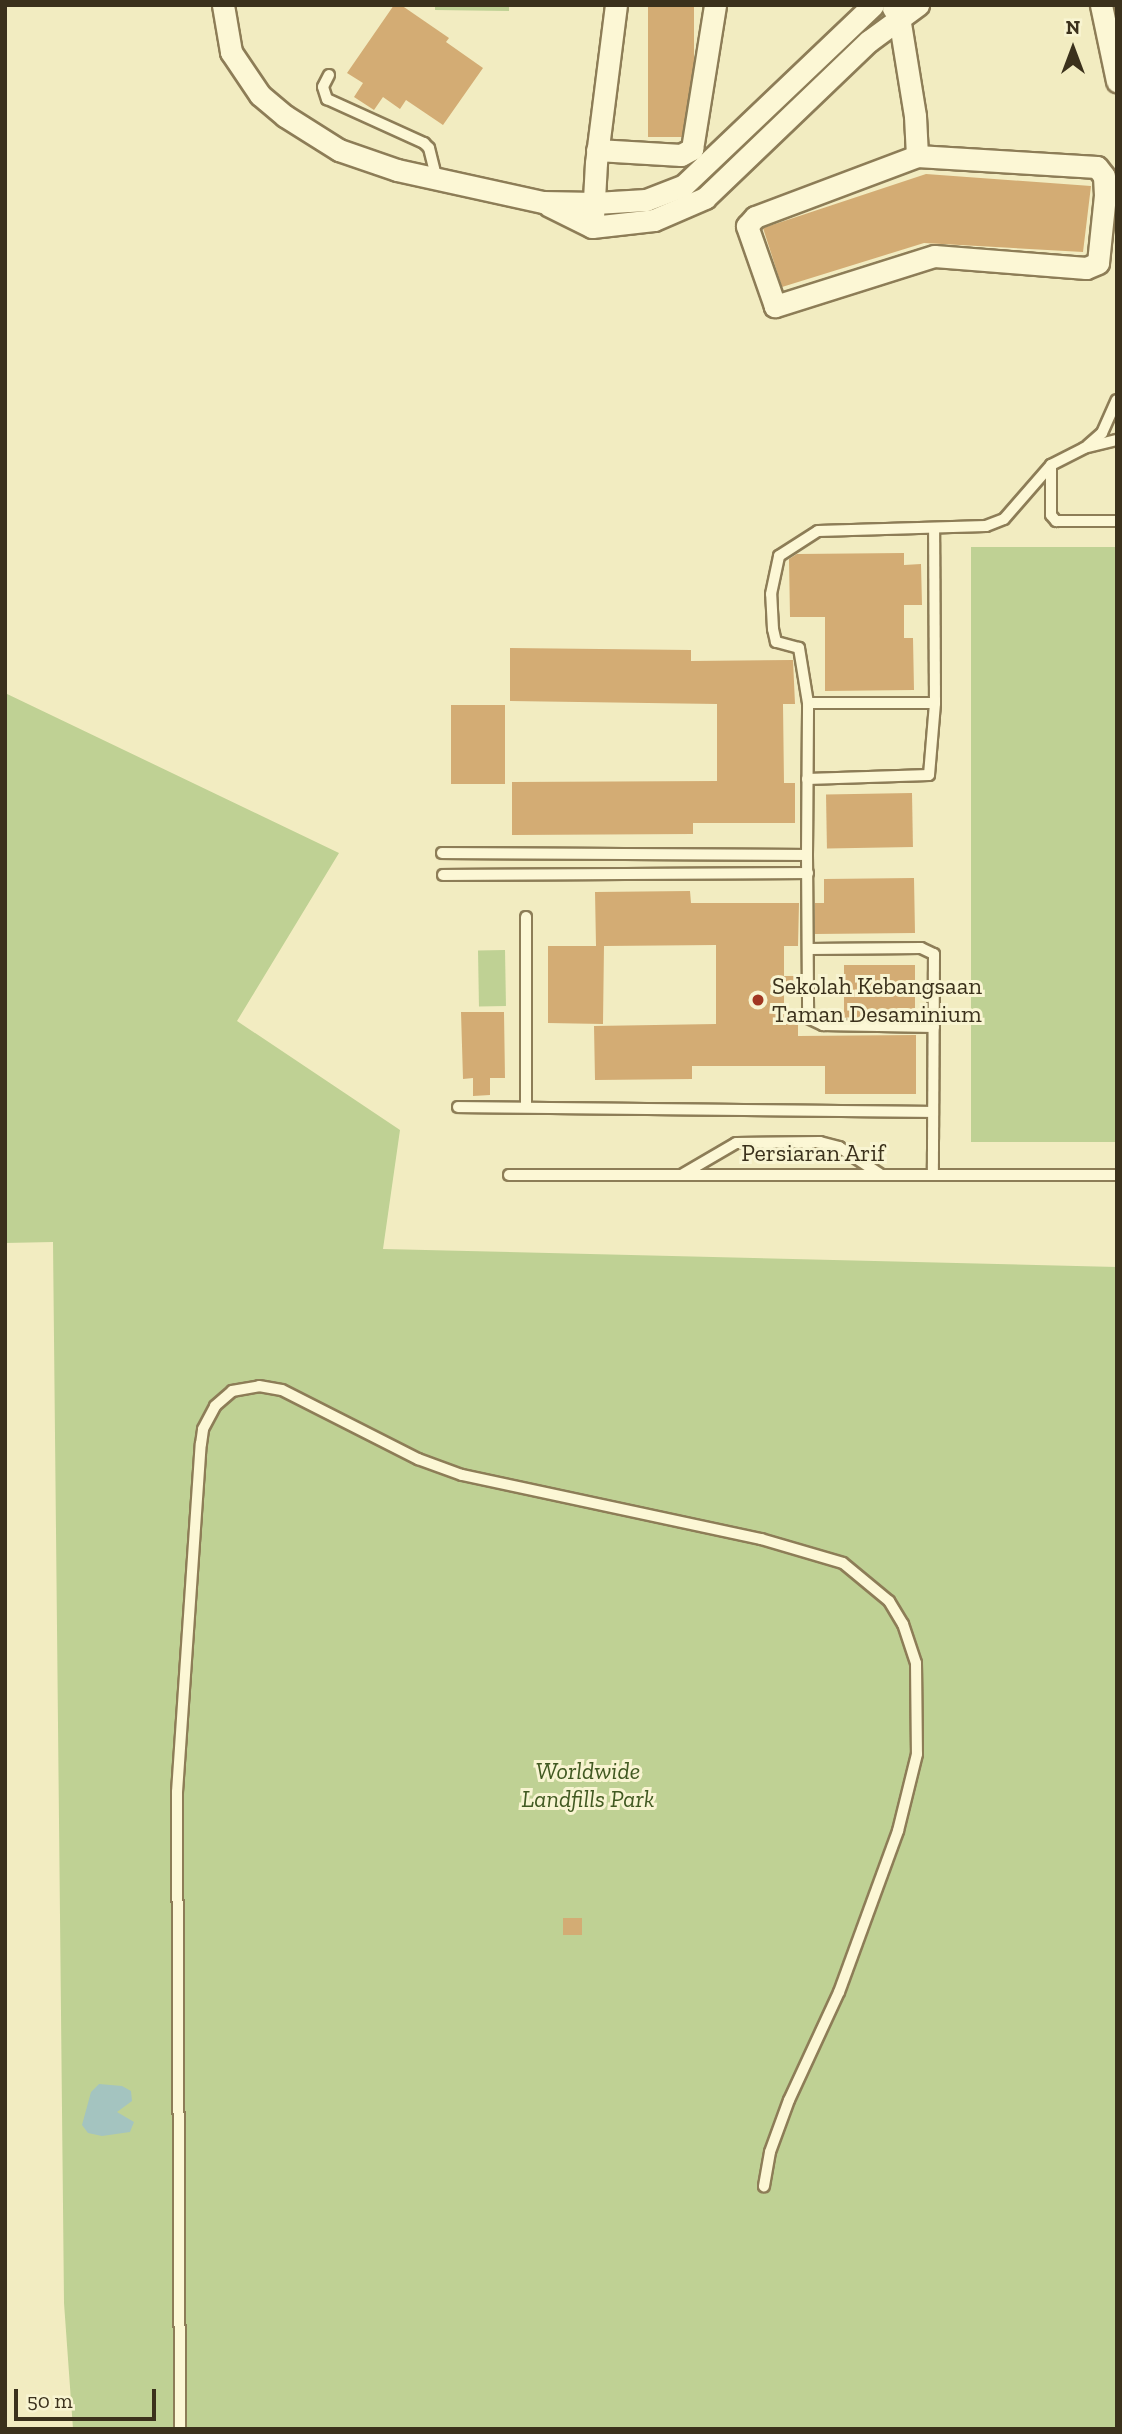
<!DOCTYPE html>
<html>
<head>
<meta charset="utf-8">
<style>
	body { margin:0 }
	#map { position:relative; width:1122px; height:2434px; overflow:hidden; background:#f2ecc1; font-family:"Zilla Slab",serif }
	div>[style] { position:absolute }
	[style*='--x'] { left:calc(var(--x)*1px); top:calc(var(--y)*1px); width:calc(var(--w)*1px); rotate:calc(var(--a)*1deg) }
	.green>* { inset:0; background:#bfd194; transform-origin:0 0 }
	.water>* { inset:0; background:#a4c4c0 }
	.building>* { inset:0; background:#d3ac74; transform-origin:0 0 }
	.roads { filter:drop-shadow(2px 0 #8d7d57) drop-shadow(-2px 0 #8d7d57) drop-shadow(0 2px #8d7d57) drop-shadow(0 -2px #8d7d57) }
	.lane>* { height:10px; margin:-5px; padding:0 5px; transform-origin:5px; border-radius:5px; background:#fcf7d5 }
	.street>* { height:21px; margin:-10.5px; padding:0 10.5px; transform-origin:10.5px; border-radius:10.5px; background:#fcf7d5 }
	.dots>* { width:19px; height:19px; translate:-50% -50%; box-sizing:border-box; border:4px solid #f8f4d1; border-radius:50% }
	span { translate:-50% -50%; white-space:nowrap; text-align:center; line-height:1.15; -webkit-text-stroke:6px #f8f4d1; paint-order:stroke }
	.poi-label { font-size:24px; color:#3b311c }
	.left { translate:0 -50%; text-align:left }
	.street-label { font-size:24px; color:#3b311c }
	.park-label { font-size:24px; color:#415921; font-style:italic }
	.frame { position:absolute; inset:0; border:7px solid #3b311c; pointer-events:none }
	.north { position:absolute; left:1038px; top:14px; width:70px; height:70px; -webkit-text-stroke:5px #f8f4d1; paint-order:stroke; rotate:0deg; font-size:19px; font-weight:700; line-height:28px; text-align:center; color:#3b311c }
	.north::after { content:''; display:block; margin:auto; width:24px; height:32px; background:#3b311c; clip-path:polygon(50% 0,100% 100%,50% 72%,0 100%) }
	.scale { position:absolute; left:14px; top:2389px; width:142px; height:32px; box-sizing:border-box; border:4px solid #3b311c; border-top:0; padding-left:9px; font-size:21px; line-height:24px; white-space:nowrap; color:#3b311c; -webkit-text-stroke:5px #f8f4d1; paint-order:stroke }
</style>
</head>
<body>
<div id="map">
	<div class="green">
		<i style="clip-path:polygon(435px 5px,509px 5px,509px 11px,435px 10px)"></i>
		<i style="left:1117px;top:547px;width:595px;height:146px;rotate:90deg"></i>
		<i style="clip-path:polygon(5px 693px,339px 853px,237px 1021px,400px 1130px,383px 1249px,1117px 1267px,1117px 2429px,73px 2429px,64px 2303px,53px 1242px,5px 1243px)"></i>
		<i style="left:505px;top:950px;width:56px;height:27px;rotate:89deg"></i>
	</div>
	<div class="water">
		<i style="clip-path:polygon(99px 2084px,122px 2086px,131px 2091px,132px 2101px,117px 2112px,134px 2122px,130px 2132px,102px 2136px,88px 2133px,82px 2125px,91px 2092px)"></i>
	</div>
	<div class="building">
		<i style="clip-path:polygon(394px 5px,401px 5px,449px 38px,446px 42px,483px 68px,443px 125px,406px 100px,400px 109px,383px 97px,374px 110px,354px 97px,363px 83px,347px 73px)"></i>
		<i style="left:648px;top:5px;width:46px;height:132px"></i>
		<i style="clip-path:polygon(926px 174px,1091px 186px,1083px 252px,924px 243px,782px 287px,763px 228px)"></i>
		<i style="clip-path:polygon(904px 553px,904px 565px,921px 564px,922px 605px,904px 605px,904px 638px,913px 638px,914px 690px,825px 691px,825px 617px,790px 617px,789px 559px,797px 554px)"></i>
		<i style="clip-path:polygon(510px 648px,691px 650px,691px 661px,793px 660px,795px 704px,783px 704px,784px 783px,795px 783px,795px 823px,693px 823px,693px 834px,512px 835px,512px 782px,717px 781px,717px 704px,510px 701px)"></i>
		<i style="left:451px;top:705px;width:54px;height:79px"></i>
		<i style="left:912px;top:793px;width:54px;height:86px;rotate:89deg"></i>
		<i style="clip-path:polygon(914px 878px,915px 933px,815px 934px,815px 903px,824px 903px,824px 879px)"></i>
		<i style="clip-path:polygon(690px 891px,691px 903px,799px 903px,798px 946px,784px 946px,784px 976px,800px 976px,800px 993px,784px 993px,784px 1024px,798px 1024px,798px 1036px,916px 1035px,916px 1094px,825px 1094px,825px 1066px,692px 1066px,692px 1079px,595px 1080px,594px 1026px,716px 1024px,716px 945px,604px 946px,603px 1024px,548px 1023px,548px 946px,596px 946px,595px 892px)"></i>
		<i style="left:915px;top:965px;width:54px;height:71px;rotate:90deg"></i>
		<i style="clip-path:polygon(461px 1012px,504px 1012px,505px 1078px,490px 1078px,490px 1095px,473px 1096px,473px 1078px,463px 1079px)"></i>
		<i style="left:563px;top:1918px;width:19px;height:17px"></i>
	</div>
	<div class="roads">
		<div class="lane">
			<i style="--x:329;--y:75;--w:13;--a:117"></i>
			<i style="--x:323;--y:87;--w:13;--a:72"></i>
			<i style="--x:327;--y:99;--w:107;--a:24.4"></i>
			<i style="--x:424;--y:143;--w:7;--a:45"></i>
			<i style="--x:429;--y:148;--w:33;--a:76"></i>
			<i style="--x:1087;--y:446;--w:20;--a:-41"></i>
			<i style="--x:1102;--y:433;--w:36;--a:-66"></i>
			<i style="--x:1051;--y:465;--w:50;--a:90"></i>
			<i style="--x:1051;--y:515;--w:8;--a:50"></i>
			<i style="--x:1056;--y:521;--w:61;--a:0"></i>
			<i style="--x:808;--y:703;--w:127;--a:0"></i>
			<i style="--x:807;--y:779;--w:122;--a:-1.9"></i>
			<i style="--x:929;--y:775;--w:72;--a:-85.2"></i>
			<i style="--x:935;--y:703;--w:175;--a:-90.3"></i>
			<i style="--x:442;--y:853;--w:365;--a:0.3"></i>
			<i style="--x:807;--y:855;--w:152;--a:-89.6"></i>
			<i style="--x:808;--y:703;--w:56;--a:-99.3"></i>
			<i style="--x:799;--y:648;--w:24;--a:-165"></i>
			<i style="--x:776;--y:642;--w:13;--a:-103"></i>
			<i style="--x:773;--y:629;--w:35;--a:-93"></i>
			<i style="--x:771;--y:594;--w:39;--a:-78"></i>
			<i style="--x:779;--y:556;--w:46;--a:-32.7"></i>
			<i style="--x:818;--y:531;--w:168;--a:-1.7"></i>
			<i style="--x:986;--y:526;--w:19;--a:-21"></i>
			<i style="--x:1004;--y:519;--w:72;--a:-49"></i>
			<i style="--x:1051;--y:465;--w:37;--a:-27"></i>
			<i style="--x:1084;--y:448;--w:34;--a:-14"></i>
			<i style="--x:807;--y:855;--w:163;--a:89.6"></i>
			<i style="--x:808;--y:1018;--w:17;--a:25"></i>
			<i style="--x:823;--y:1025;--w:111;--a:1"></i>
			<i style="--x:443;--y:875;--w:365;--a:-0.3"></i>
			<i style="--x:526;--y:917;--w:189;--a:90"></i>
			<i style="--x:809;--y:949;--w:112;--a:-0.5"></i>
			<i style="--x:921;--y:948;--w:14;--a:25"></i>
			<i style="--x:934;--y:954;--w:220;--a:90.3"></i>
			<i style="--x:458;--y:1107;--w:475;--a:0.6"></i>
			<i style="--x:683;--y:1174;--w:61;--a:-30.3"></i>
			<i style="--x:736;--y:1143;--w:84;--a:-0.7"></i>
			<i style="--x:820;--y:1142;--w:20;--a:15"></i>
			<i style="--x:839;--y:1147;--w:49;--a:33.4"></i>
			<i style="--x:509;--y:1175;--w:608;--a:0"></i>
			<i style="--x:180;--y:2429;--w:637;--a:-90.27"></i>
			<i style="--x:177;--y:1792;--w:349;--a:-86.1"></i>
			<i style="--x:201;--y:1444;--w:15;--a:-82"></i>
			<i style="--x:203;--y:1429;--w:26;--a:-62"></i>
			<i style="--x:215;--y:1406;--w:23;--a:-41"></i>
			<i style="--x:232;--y:1391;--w:27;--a:-10"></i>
			<i style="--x:259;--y:1386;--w:23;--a:10"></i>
			<i style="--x:282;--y:1390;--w:153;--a:26.9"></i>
			<i style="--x:418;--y:1459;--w:47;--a:20"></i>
			<i style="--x:462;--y:1475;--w:306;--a:12.1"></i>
			<i style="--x:761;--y:1539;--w:85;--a:16.3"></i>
			<i style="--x:843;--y:1563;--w:60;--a:39.6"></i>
			<i style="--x:889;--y:1601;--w:27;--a:59"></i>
			<i style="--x:903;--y:1624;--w:41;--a:71.6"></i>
			<i style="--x:916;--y:1663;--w:91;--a:89.4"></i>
			<i style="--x:917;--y:1754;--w:79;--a:103.9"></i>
			<i style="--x:898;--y:1831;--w:171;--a:110.1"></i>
			<i style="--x:839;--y:1992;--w:119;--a:114.8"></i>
			<i style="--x:789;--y:2100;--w:55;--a:110.1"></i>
			<i style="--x:770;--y:2152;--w:35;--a:100"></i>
		</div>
		<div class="street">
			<i style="--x:223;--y:5;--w:48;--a:80.3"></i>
			<i style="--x:231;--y:52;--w:52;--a:56"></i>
			<i style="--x:260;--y:95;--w:33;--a:40"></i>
			<i style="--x:285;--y:116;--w:64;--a:32.2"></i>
			<i style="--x:339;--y:150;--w:61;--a:19"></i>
			<i style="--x:397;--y:170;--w:149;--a:12.4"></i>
			<i style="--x:543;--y:202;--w:52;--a:1.1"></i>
			<i style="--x:595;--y:203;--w:51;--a:-3.4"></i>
			<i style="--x:646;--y:200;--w:40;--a:-21"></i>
			<i style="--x:683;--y:186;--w:262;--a:-43.6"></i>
			<i style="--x:1101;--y:5;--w:78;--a:78.1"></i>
			<i style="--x:893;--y:8;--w:11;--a:56"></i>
			<i style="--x:899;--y:17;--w:100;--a:80.8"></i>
			<i style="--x:915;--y:116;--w:40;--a:87.1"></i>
			<i style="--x:597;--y:150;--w:84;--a:3.4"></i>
			<i style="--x:681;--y:155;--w:13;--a:-29"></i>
			<i style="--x:692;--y:149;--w:146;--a:-80.9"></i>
			<i style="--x:917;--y:156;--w:180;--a:3.5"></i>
			<i style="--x:1097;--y:167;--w:11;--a:52"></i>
			<i style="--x:1104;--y:176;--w:19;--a:87"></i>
			<i style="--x:1105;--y:195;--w:68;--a:95.9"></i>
			<i style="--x:1098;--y:263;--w:13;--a:157"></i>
			<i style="--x:1086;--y:268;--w:152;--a:-175.5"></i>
			<i style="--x:934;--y:256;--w:167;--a:162.5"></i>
			<i style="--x:775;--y:306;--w:85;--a:-109.3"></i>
			<i style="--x:747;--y:226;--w:12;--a:-48"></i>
			<i style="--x:755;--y:217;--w:173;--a:-20.6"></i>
			<i style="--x:548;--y:205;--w:49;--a:26.6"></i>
			<i style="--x:592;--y:227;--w:62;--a:-6.4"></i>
			<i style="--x:654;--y:220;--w:56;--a:-23.3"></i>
			<i style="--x:705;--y:198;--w:227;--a:-43.8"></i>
			<i style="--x:869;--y:41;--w:61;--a:-36.3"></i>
			<i style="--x:593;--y:218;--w:55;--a:-86.9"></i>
			<i style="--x:596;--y:163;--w:159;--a:-82.8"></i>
		</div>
	</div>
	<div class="dots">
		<i style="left:758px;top:1000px;background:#a13722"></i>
	</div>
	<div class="poi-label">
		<span class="left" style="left:772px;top:1000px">Sekolah Kebangsaan<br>Taman Desaminium</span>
	</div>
	<div class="street-label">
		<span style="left:813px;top:1153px">Persiaran Arif</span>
	</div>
	<div class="park-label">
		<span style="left:588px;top:1785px">Worldwide<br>Landfills Park</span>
	</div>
	<div class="frame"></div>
	<div class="north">N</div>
	<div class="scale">50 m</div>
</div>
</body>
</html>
